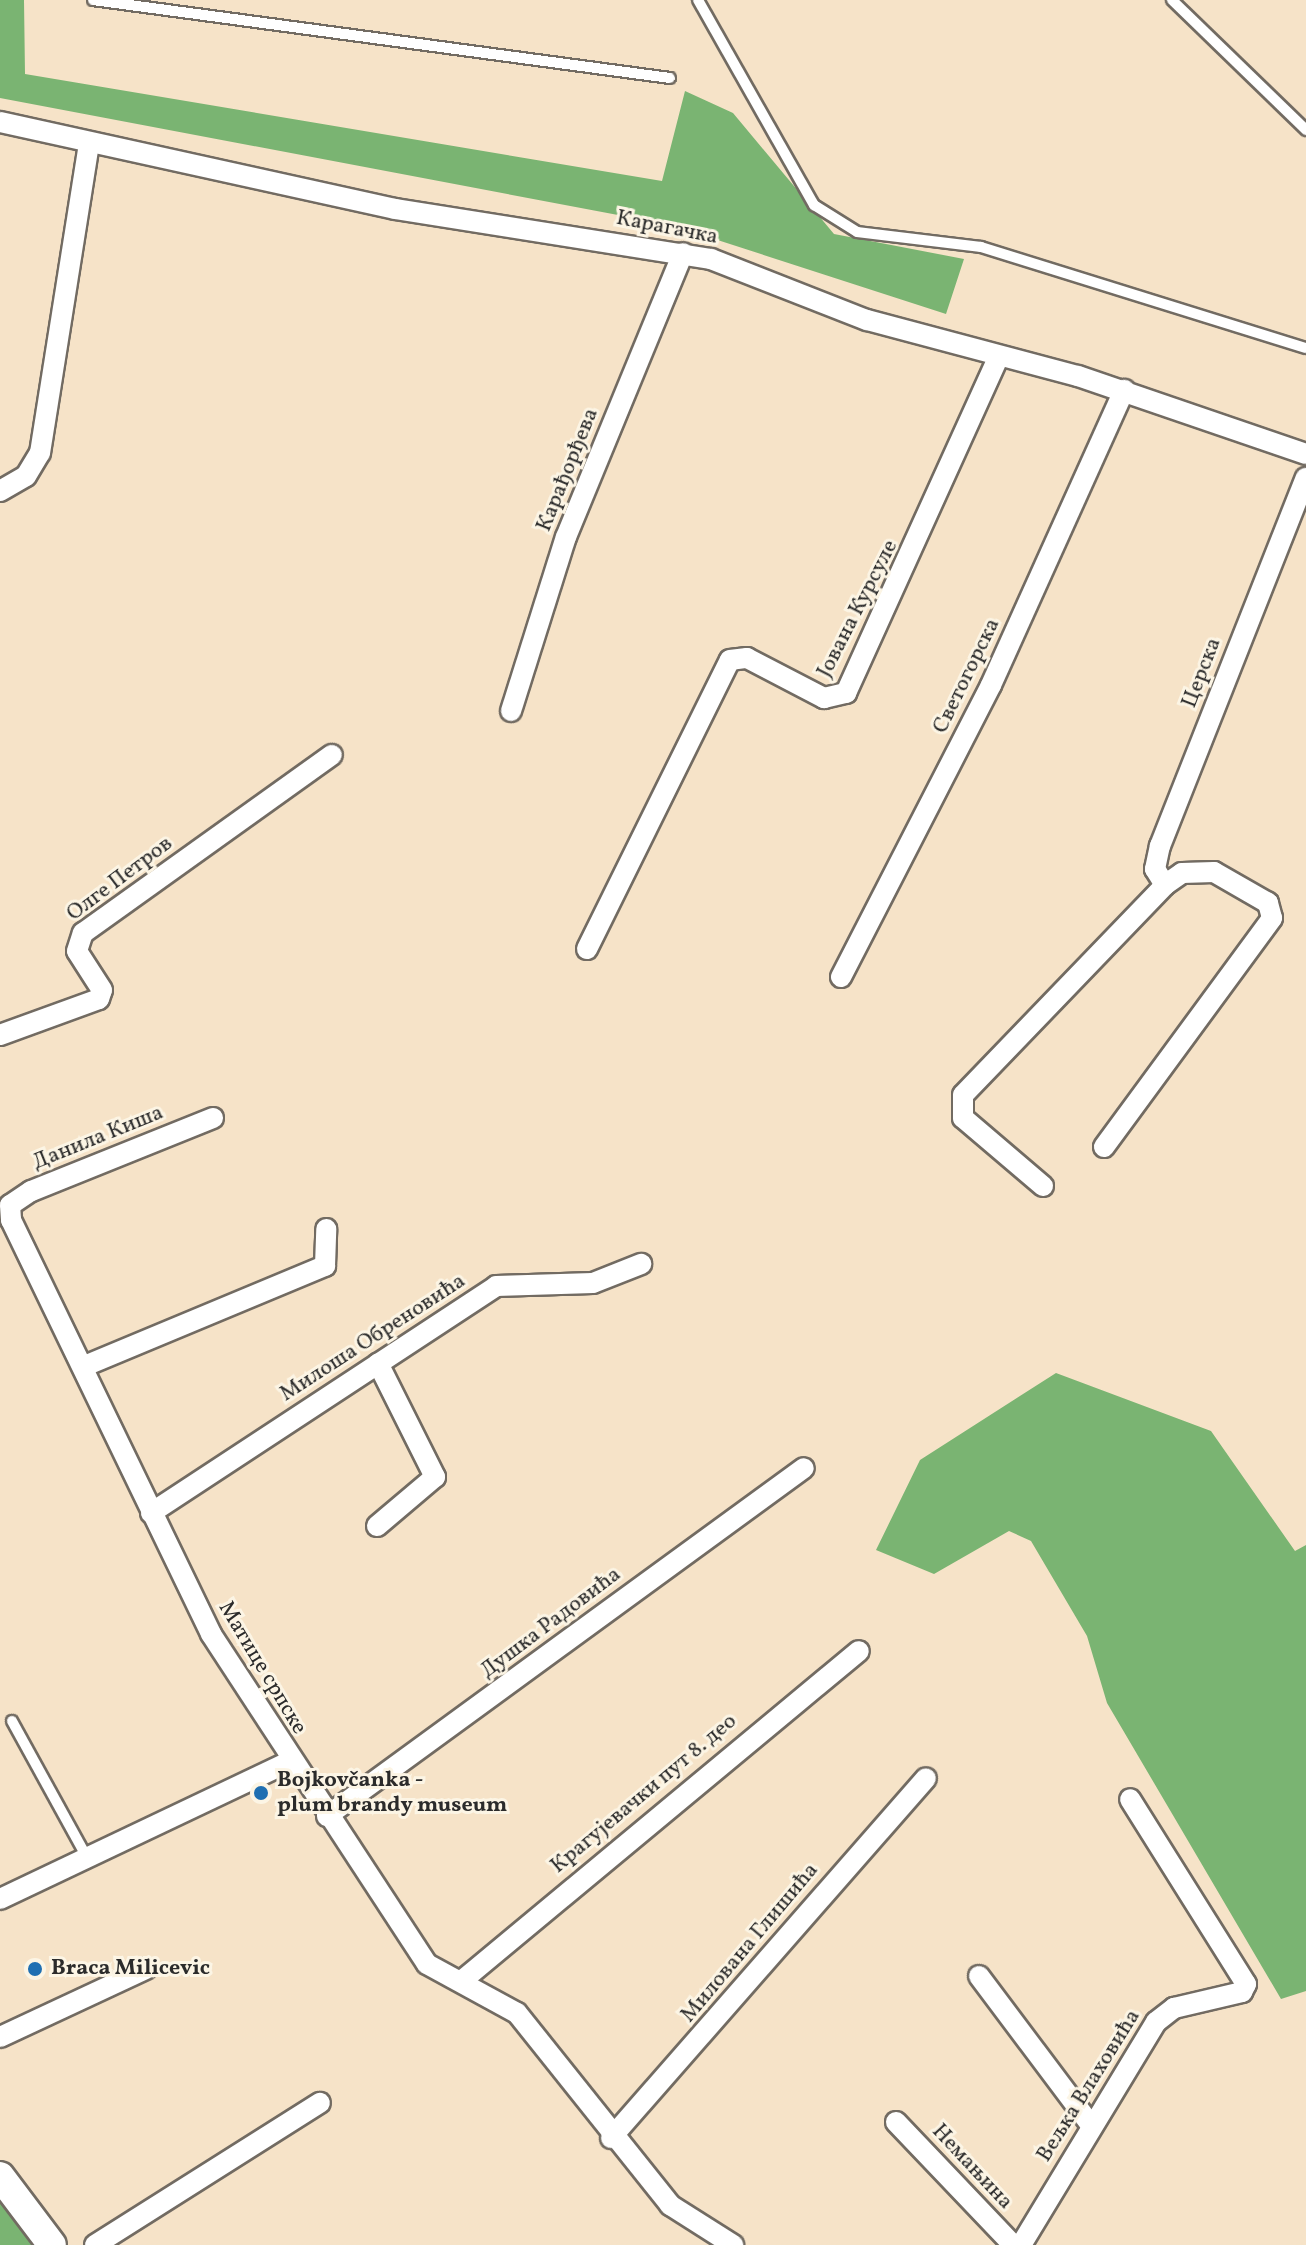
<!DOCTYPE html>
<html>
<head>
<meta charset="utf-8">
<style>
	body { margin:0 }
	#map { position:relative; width:1306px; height:2245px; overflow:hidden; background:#f6e3c8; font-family:Vollkorn,serif }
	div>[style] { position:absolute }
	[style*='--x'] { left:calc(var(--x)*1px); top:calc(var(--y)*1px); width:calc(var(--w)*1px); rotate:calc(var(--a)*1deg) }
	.forest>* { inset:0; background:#7ab472 }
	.roads { filter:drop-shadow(2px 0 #726b62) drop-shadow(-2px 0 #726b62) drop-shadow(0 2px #726b62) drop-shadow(0 -2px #726b62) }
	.service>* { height:10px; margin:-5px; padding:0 5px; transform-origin:5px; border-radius:5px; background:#fff }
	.minor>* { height:20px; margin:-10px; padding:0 10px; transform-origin:10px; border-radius:10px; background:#fff }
	.secondary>* { height:28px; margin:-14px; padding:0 14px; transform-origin:14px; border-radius:14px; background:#fff }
	.dots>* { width:22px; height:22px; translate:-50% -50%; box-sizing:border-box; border:4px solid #fcf5e5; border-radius:50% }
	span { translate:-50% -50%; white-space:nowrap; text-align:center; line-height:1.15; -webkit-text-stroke:6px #fcf5e5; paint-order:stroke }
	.street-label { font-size:22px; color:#2b2b2b }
	.poi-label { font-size:22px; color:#2b2b2b; font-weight:700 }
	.left { translate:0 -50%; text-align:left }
</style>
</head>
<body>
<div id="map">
	<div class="forest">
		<i style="clip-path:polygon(0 0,24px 0,25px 74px,662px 181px,685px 91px,733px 113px,834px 234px,964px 259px,946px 314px,671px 225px,0 98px)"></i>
		<i style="clip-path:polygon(1056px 1373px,1211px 1431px,1295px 1551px,1306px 1545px,1306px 1991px,1281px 1999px,1107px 1703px,1087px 1636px,1031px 1541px,1009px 1531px,934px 1574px,876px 1550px,920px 1460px)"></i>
		<i style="clip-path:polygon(0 2199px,34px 2245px,0 2245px)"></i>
	</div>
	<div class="roads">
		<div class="service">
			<i style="--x:93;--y:0;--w:582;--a:7.7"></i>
			<i style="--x:698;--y:0;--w:236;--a:60.5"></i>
			<i style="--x:814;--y:205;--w:51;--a:32.1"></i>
			<i style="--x:857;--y:232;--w:125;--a:6.9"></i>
			<i style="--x:981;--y:247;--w:340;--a:17.3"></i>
			<i style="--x:1172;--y:0;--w:187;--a:44.1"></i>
			<i style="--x:12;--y:1721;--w:158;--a:61.2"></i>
		</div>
		<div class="minor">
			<i style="--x:0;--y:122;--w:404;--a:12.4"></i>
			<i style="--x:395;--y:209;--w:320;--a:9"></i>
			<i style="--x:711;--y:259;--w:168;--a:21.4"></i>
			<i style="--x:867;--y:320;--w:218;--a:14.9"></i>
			<i style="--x:1078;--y:376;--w:241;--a:18.9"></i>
			<i style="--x:0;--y:491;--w:30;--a:-30"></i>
			<i style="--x:26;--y:476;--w:27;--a:-59"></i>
			<i style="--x:40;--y:453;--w:314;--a:-81"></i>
			<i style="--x:511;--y:711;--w:182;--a:-72.5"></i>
			<i style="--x:566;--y:537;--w:307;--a:-67.6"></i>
			<i style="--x:587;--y:949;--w:322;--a:-63.7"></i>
			<i style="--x:730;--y:660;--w:17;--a:-7"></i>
			<i style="--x:747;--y:658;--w:87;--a:27.5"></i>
			<i style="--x:824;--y:698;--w:23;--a:-13"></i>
			<i style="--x:846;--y:693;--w:370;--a:-65.6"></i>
			<i style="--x:841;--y:977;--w:328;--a:-62.8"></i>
			<i style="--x:991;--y:685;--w:324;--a:-65.7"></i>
			<i style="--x:0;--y:1035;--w:105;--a:-20"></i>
			<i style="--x:99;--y:999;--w:9;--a:-72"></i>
			<i style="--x:102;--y:990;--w:46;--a:-122.7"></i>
			<i style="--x:77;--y:951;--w:19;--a:-72"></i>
			<i style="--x:83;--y:933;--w:306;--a:-35.6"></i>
			<i style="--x:213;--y:1118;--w:196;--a:158.1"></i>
			<i style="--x:31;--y:1191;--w:25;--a:146"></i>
			<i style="--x:10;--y:1205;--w:15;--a:86"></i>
			<i style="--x:11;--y:1220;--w:460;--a:64.2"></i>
			<i style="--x:211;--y:1634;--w:394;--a:56.8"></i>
			<i style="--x:427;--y:1964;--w:102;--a:28.6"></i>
			<i style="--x:517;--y:2013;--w:246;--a:51.4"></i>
			<i style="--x:670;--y:2205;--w:75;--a:32.4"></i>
			<i style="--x:1104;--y:1147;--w:284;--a:-53.7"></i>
			<i style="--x:1272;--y:918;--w:16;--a:-105"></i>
			<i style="--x:1268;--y:903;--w:62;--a:-150.1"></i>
			<i style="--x:1214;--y:872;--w:32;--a:178"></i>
			<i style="--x:1182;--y:873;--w:21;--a:145"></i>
			<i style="--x:1043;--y:1186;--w:105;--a:-139.6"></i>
			<i style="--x:963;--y:1118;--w:23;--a:-90"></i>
			<i style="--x:963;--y:1095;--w:291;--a:-46.1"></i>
			<i style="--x:1165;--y:885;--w:19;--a:-122"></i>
			<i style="--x:1155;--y:869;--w:24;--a:-78"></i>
			<i style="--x:1160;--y:846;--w:396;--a:-68.4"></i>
			<i style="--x:87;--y:1365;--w:258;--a:-22.6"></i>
			<i style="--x:325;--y:1266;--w:37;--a:-88"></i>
			<i style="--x:151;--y:1513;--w:413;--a:-33.3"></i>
			<i style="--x:496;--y:1286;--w:97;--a:-1.8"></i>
			<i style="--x:593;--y:1283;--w:52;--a:-21.6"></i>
			<i style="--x:377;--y:1526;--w:76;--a:-40.2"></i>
			<i style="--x:435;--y:1477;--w:127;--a:-116.6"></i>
			<i style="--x:327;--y:1816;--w:590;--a:-36.11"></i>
			<i style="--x:0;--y:1899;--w:321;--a:-25.4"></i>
			<i style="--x:979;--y:1976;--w:185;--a:53.1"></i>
			<i style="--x:464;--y:1979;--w:513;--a:-39.71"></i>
			<i style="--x:0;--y:2037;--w:161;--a:-25"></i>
			<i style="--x:896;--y:2122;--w:170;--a:46.4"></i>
			<i style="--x:611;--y:2138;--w:478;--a:-48.8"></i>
			<i style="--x:95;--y:2245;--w:266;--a:-32.3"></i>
			<i style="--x:1021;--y:2245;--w:261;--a:-58.8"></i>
			<i style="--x:1156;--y:2022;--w:23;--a:-38"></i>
			<i style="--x:1174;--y:2008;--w:70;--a:-13.2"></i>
			<i style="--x:1242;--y:1992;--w:9;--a:-63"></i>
			<i style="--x:1246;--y:1984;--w:218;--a:-122.1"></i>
		</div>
		<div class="secondary">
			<i style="--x:0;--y:2176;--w:86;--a:53"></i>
		</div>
	</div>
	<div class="dots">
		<i style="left:261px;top:1793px;background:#1f6fb2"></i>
		<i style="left:35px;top:1969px;background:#1f6fb2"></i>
	</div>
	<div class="street-label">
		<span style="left:667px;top:228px;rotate:11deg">Карагачка</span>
		<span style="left:568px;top:470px;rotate:-68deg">Карађорђева</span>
		<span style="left:858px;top:609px;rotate:-63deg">Јована Курсуле</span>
		<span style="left:1202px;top:673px;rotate:-69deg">Церска</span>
		<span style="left:967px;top:676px;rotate:-64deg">Светогорска</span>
		<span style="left:120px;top:879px;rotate:-37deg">Олге Петров</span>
		<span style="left:98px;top:1138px;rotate:-22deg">Данила Киша</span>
		<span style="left:373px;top:1338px;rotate:-33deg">Милоша Обреновића</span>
		<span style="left:551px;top:1623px;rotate:-37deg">Душка Радовића</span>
		<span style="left:262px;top:1668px;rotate:59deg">Матице српске</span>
		<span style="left:644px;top:1794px;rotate:-40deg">Крагујевачки пут 8. део</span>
		<span style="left:750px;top:1943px;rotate:-50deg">Милована Глишића</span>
		<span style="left:1089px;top:2086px;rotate:-58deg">Вељка Влаховића</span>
		<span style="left:972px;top:2167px;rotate:47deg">Немањина</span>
	</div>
	<div class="poi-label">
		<span class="left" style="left:277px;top:1793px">Bojkovčanka -<br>plum brandy museum</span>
		<span class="left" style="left:51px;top:1969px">Braca Milicevic</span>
	</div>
</div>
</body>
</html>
